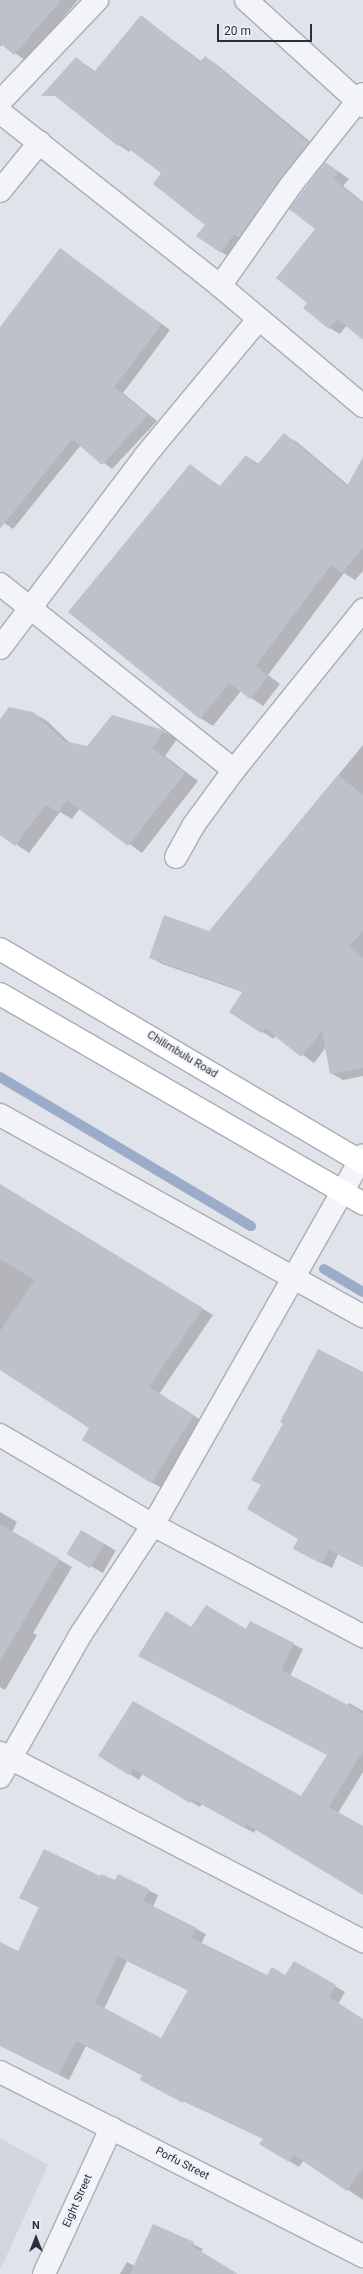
<!DOCTYPE html>
<html>
<head>
<meta charset="utf-8">
<style>
	body { margin:0 }
	#map { position:relative; width:363px; height:2274px; overflow:hidden; background:#e0e3e9; font-family:Roboto,sans-serif }
	div>[style] { position:absolute }
	[style*='--x'] { left:calc(var(--x)*1px); top:calc(var(--y)*1px); width:calc(var(--w)*1px); rotate:calc(var(--a)*1deg) }
	.built>* { inset:0; background:#d2d5de }
	.shadow>* { inset:0; background:#0003; transform-origin:0 0 }
	.stream>* { height:10px; margin:-5px; padding:0 5px; transform-origin:5px; border-radius:5px; background:#9babca }
	.building>* { inset:0; background:#bdc1cc; transform-origin:0 0 }
	.roads { filter:drop-shadow(1px 0 #a9adb7) drop-shadow(-1px 0 #a9adb7) drop-shadow(0 1px #a9adb7) drop-shadow(0 -1px #a9adb7) }
	.street>* { height:22px; margin:-11px; padding:0 11px; transform-origin:11px; border-radius:11px; background:#f3f4f7 }
	.secondary>* { height:22px; margin:-11px; padding:0 11px; transform-origin:11px; border-radius:11px; background:#fff }
	span { translate:-50% -50%; white-space:nowrap; text-align:center; line-height:1.15; -webkit-text-stroke:3.5px #f0f2f7; paint-order:stroke }
	.street-label { font-size:11px; color:#292e41 }
	.north { position:absolute; left:16px; top:2218px; width:40px; height:40px; -webkit-text-stroke:3px #f0f2f7; paint-order:stroke; rotate:0deg; font-size:11px; font-weight:700; line-height:16px; text-align:center; color:#292e41 }
	.north::after { content:''; display:block; margin:auto; width:14px; height:18px; background:#292e41; clip-path:polygon(50% 0,100% 100%,50% 72%,0 100%) }
	.scale { position:absolute; left:217px; top:24px; width:95px; height:18px; box-sizing:border-box; border:2px solid #292e41; border-top:0; padding-left:5px; font-size:12px; line-height:14px; white-space:nowrap; color:#292e41; -webkit-text-stroke:3px #f0f2f7; paint-order:stroke }
</style>
</head>
<body>
<div id="map">
	<div class="built">
		<i style="clip-path:polygon(0 2138px,48px 2165px,0 2270px)"></i>
	</div>
	<div class="shadow">
		<i style="clip-path:polygon(0 0,78px 0,26px 61px,4px 45px,0 46px)"></i>
		<i style="clip-path:polygon(141px 16px,202px 62px,205px 57px,216px 64px,319px 149px,232px 258px,221px 252px,206px 225px,163px 173px,131px 149px,129px 152px,119px 145px,48px 89px,76px 58px,96px 72px)"></i>
		<i style="clip-path:polygon(326px 163px,349px 179px,343px 186px,363px 202px,363px 337px,347px 325px,340px 334px,330px 328px,309px 303px)"></i>
		<i style="clip-path:polygon(61px 249px,170px 330px,123px 393px,157px 421px,112px 469px,81px 445px,13px 529px,0 520px,0 330px)"></i>
		<i style="clip-path:polygon(284px 435px,297px 442px,348px 485px,363px 465px,363px 571px,355px 580px,344px 573px,268px 675px,280px 684px,263px 706px,241px 691px,213px 726px,200px 718px,190px 465px,221px 487px,246px 456px,259px 464px)"></i>
		<i style="clip-path:polygon(33px 713px,47px 721px,71px 744px,88px 748px,113px 716px,163px 731px,177px 739px,165px 756px,198px 781px,142px 853px,80px 808px,72px 819px,60px 812px,29px 853px,0 833px,0 721px)"></i>
		<i style="clip-path:polygon(363px 745px,363px 1076px,343px 1080px,331px 1073px,326px 1047px,314px 1063px,276px 1035px,274px 1039px,230px 1012px,243px 992px,162px 964px,150px 957px,209px 932px)"></i>
		<i style="clip-path:polygon(0 1185px,213px 1315px,159px 1394px,204px 1422px,162px 1488px,151px 1482px,90px 1428px,0 1368px)"></i>
		<i style="clip-path:polygon(363px 1399px,363px 1567px,338px 1554px,332px 1568px,304px 1554px)"></i>
		<i style="clip-path:polygon(0 1512px,17px 1522px,12px 1532px,72px 1567px,33px 1633px,37px 1635px,5px 1690px,0 1687px)"></i>
		<i style="left:82px;top:1531px;width:39px;height:26px;rotate:30deg"></i>
		<i style="clip-path:polygon(250px 1622px,303px 1649px,290px 1676px,347px 1706px,349px 1703px,363px 1711px,363px 1772px,338px 1813px,363px 1827px,363px 1893px,256px 1829px,254px 1833px,202px 1804px,200px 1807px,143px 1773px,139px 1780px,100px 1755px,301px 1797px,328px 1755px,192px 1628px,246px 1630px)"></i>
		<i style="clip-path:polygon(evenodd,101px 1878px,148px 1890px,158px 1895px,153px 1907px,206px 1934px,201px 1944px,267px 1976px,285px 1976px,294px 1962px,345px 1992px,338px 2004px,363px 2020px,363px 2200px,304px 2160px,299px 2167px,261px 2144px,264px 2139px,151px 2086px,143px 2076px,86px 2046px,69px 2080px,33px 2062px,0 2038px,0 1943px,19px 1952px,40px 1908px,30px 1903px,101px 1878px,127px 1961px,189px 1991px,162px 2039px,104px 2009px,127px 1961px)"></i>
		<i style="clip-path:polygon(154px 2225px,203px 2249px,201px 2252px,237px 2274px,120px 2274px,127px 2262px,135px 2266px)"></i>
	</div>
	<div class="stream">
		<i style="--x:0;--y:1077;--w:292;--a:30.7"></i>
		<i style="--x:324;--y:1269;--w:45;--a:30.5"></i>
	</div>
	<div class="building">
		<i style="clip-path:polygon(0 0,61px 0,14px 55px,0 43px)"></i>
		<i style="clip-path:polygon(141px 15px,200px 62px,205px 56px,309px 143px,239px 238px,234px 234px,221px 253px,196px 236px,205px 225px,153px 184px,161px 173px,121px 143px,118px 146px,55px 96px,41px 96px,76px 57px,94px 72px)"></i>
		<i style="clip-path:polygon(325px 162px,339px 172px,333px 179px,363px 204px,363px 340px,337px 319px,329px 329px,303px 308px,307px 303px,276px 278px,315px 229px,289px 209px)"></i>
		<i style="clip-path:polygon(60px 248px,162px 324px,114px 387px,148px 415px,102px 465px,72px 439px,0 529px,0 327px)"></i>
		<i style="clip-path:polygon(284px 433px,347px 486px,363px 457px,363px 547px,342px 573px,331px 565px,288px 622px,256px 666px,268px 676px,250px 699px,229px 683px,200px 719px,68px 612px,190px 464px,219px 487px,246px 455px,257px 465px)"></i>
		<i style="clip-path:polygon(9px 707px,33px 712px,64px 741px,87px 746px,112px 715px,164px 730px,152px 748px,185px 773px,128px 846px,67px 800px,58px 812px,46px 805px,15px 846px,0 835px,0 719px)"></i>
		<i style="clip-path:polygon(338px 775px,363px 795px,363px 930px,349px 947px,363px 958px,363px 1068px,330px 1074px,322px 1031px,301px 1057px,265px 1028px,261px 1033px,229px 1012px,243px 991px,149px 958px,164px 915px,209px 931px)"></i>
		<i style="clip-path:polygon(0 1184px,203px 1308px,149px 1387px,194px 1415px,151px 1483px,82px 1440px,89px 1428px,0 1370px,0 1331px,35px 1280px,0 1259px)"></i>
		<i style="clip-path:polygon(318px 1349px,363px 1372px,363px 1567px,329px 1550px,322px 1564px,293px 1549px,298px 1539px,247px 1509px,261px 1485px,251px 1480px,283px 1424px,280px 1422px)"></i>
		<i style="clip-path:polygon(0 1524px,60px 1559px,0 1661px)"></i>
		<i style="left:81px;top:1530px;width:27px;height:28px;rotate:31deg"></i>
		<i style="clip-path:polygon(206px 1605px,246px 1629px,250px 1621px,294px 1643px,281px 1670px,363px 1713px,363px 1751px,329px 1807px,363px 1826px,363px 1895px,246px 1824px,244px 1828px,192px 1799px,190px 1803px,133px 1769px,129px 1775px,98px 1756px,133px 1701px,301px 1796px,327px 1755px,138px 1656px,166px 1611px,191px 1627px)"></i>
		<i style="clip-path:polygon(evenodd,44px 1849px,100px 1876px,101px 1874px,115px 1880px,118px 1874px,149px 1889px,143px 1901px,197px 1928px,192px 1938px,267px 1975px,272px 1967px,285px 1975px,294px 1961px,336px 1985px,329px 1997px,363px 2019px,363px 2167px,347px 2191px,294px 2155px,289px 2162px,259px 2144px,263px 2139px,184px 2101px,183px 2103px,140px 2080px,142px 2075px,76px 2041px,59px 2075px,0 2046px,0 1942px,18px 1951px,39px 1907px,19px 1898px,44px 1849px,117px 1956px,188px 1990px,161px 2038px,95px 2003px,117px 1956px)"></i>
		<i style="clip-path:polygon(153px 2224px,194px 2242px,192px 2246px,238px 2274px,130px 2274px)"></i>
	</div>
	<div class="roads">
		<div class="street">
			<i style="--x:246;--y:0;--w:158;--a:42.2"></i>
			<i style="--x:0;--y:102;--w:141;--a:-46.4"></i>
			<i style="--x:0;--y:112;--w:280;--a:38.3"></i>
			<i style="--x:220;--y:286;--w:187;--a:40"></i>
			<i style="--x:0;--y:191;--w:63;--a:-50.8"></i>
			<i style="--x:220;--y:286;--w:123;--a:-54.9"></i>
			<i style="--x:291;--y:185;--w:116;--a:-51.6"></i>
			<i style="--x:0;--y:584;--w:299;--a:38.5"></i>
			<i style="--x:0;--y:648;--w:241;--a:-52.9"></i>
			<i style="--x:145;--y:456;--w:177;--a:-50.3"></i>
			<i style="--x:176;--y:857;--w:35;--a:-61"></i>
			<i style="--x:193;--y:826;--w:69;--a:-53.8"></i>
			<i style="--x:234;--y:770;--w:206;--a:-51.1"></i>
			<i style="--x:0;--y:1115;--w:415;--a:29"></i>
			<i style="--x:0;--y:1435;--w:178;--a:30.5"></i>
			<i style="--x:153;--y:1525;--w:238;--a:27.9"></i>
			<i style="--x:0;--y:1753;--w:409;--a:27.4"></i>
			<i style="--x:0;--y:1777;--w:164;--a:-60.5"></i>
			<i style="--x:81;--y:1634;--w:131;--a:-56.6"></i>
			<i style="--x:153;--y:1525;--w:425;--a:-60.4"></i>
			<i style="--x:0;--y:2072;--w:407;--a:26.9"></i>
			<i style="--x:44;--y:2274;--w:161;--a:-65.3"></i>
		</div>
		<div class="secondary">
			<i style="--x:0;--y:949;--w:421;--a:30.5"></i>
			<i style="--x:0;--y:994;--w:419;--a:30"></i>
		</div>
	</div>
	<div class="street-label">
		<span style="left:182px;top:1055px;rotate:31deg">Chilimbulu Road</span>
		<span style="left:182px;top:2164px;rotate:27deg">Porfu Street</span>
		<span style="left:78px;top:2201px;rotate:-66deg">Eight Street</span>
	</div>
	<div class="north">N</div>
	<div class="scale">20 m</div>
</div>
</body>
</html>
